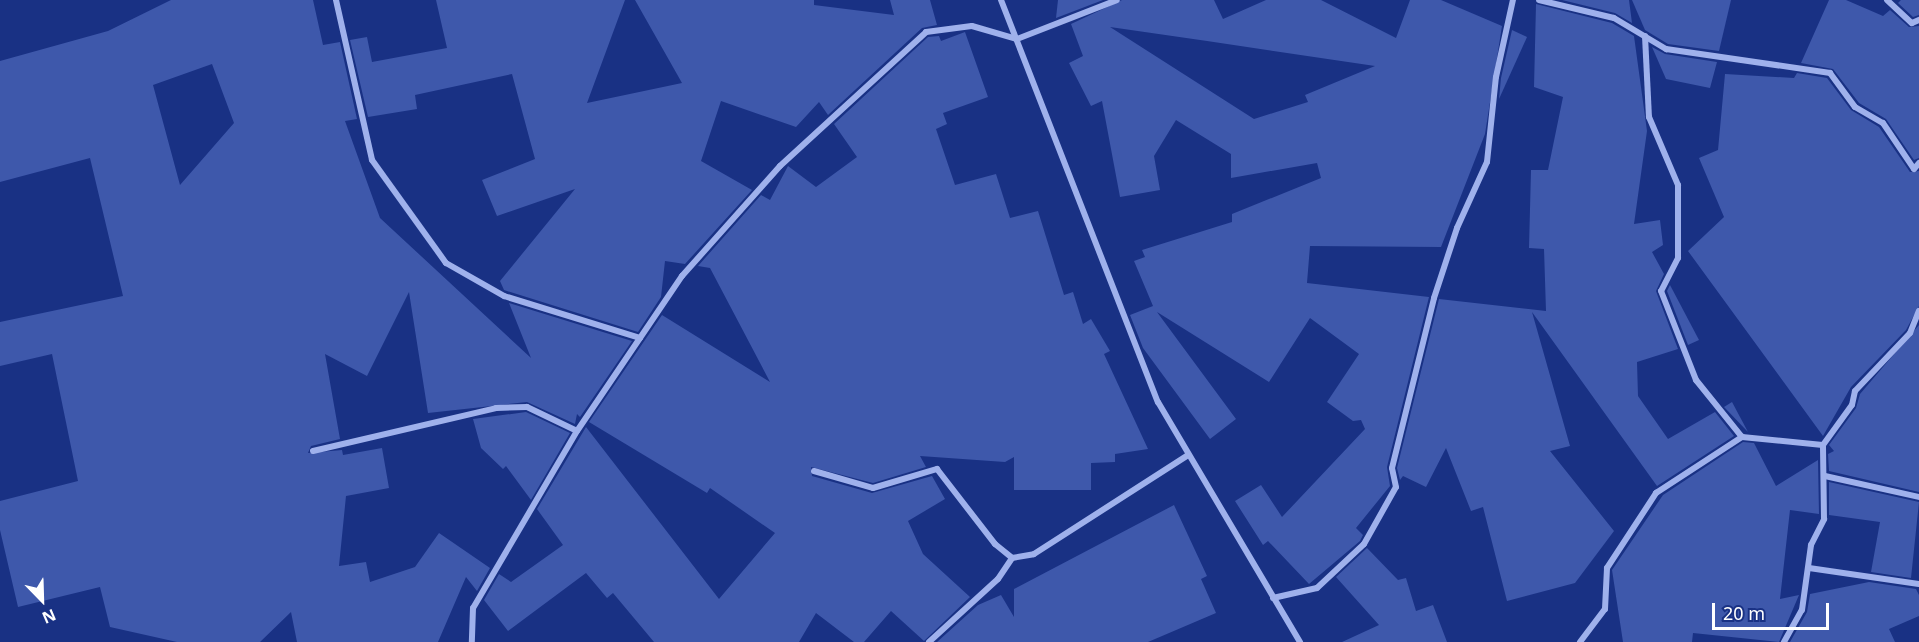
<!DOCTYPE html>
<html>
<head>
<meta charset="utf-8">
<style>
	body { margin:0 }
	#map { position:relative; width:1919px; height:642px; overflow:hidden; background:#193184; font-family:"Noto Sans",sans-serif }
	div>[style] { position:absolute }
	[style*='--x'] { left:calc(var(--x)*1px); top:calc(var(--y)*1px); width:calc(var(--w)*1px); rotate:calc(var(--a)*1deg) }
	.building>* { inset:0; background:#3e58ab }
	.street>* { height:6px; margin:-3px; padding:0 3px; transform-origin:3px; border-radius:3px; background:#9fb1ec }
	span { translate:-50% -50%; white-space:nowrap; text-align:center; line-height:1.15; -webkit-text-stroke:4.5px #193184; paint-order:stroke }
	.north { position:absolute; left:12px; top:570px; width:60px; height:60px; -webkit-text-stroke:4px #193184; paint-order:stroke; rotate:157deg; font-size:16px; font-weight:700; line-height:24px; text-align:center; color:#fff }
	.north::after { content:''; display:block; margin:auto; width:21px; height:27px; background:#fff; clip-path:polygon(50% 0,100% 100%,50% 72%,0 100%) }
	.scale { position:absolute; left:1712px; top:603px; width:117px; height:27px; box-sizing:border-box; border:3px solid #fff; border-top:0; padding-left:8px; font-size:18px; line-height:21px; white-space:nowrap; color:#fff; -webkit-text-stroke:4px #193184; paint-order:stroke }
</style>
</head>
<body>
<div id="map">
	<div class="building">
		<i style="clip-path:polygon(evenodd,171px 0,313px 0,323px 45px,340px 42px,357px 119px,345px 121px,380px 218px,531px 358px,509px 303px,632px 341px,580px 417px,577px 414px,575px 424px,527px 402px,428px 413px,409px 292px,367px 376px,325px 354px,340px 439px,311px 446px,308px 453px,342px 450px,343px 455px,382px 448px,389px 488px,346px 496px,339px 566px,366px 562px,370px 582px,415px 567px,439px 533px,490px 568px,477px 591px,466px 577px,438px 642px,297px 642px,291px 612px,260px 642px,177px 642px,110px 627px,100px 587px,18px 607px,0 530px,0 501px,78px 481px,52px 354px,0 366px,0 322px,123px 296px,90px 158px,0 182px,0 61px,108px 31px,171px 0,212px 64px,234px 123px,180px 185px,153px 85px,212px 64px)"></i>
		<i style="clip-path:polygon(436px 0,625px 0,587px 103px,682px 83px,635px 0,814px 0,814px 5px,894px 15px,890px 0,930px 0,937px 25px,922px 28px,828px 115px,819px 102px,796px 127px,721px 101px,701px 161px,752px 190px,685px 264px,665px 261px,661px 297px,638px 332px,504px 290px,500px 281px,575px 189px,497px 216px,482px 180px,535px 159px,512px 74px,415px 95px,417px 109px,368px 117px,350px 40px,367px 37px,372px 62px,447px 48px)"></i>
		<i style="clip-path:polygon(1058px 0,1103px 0,1056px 18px)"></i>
		<i style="clip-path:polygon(evenodd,1122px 0,1214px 0,1223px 19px,1266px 0,1321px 0,1396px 38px,1410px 0,1441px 0,1502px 26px,1485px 134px,1441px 247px,1310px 246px,1307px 283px,1429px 297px,1387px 467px,1390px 486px,1356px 528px,1363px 535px,1360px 541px,1309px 584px,1268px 541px,1263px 545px,1235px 501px,1261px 485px,1282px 517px,1365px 429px,1361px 420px,1353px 421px,1327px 402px,1359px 354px,1310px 318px,1269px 382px,1157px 312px,1236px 419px,1210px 439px,1143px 348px,1130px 315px,1153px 306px,1134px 261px,1145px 257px,1142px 250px,1232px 222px,1232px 214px,1321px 178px,1317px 163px,1231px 178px,1231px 154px,1176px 120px,1154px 156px,1160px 190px,1120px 197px,1102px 101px,1091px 106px,1069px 63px,1083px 56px,1071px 24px,1122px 0,1110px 27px,1207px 41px,1375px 66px,1305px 95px,1308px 102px,1254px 119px,1110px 27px)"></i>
		<i style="clip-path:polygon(1562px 0,1629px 0,1632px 23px,1615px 13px)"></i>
		<i style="clip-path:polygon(1632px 0,1731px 0,1719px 51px,1668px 44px,1645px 30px)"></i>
		<i style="clip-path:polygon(1829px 0,1846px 0,1883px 16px,1890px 10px,1909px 27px,1919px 26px,1919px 158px,1914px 160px,1886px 119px,1859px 103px,1833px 69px,1801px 63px)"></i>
		<i style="clip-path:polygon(1901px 0,1919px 0,1919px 15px,1913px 17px,1898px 3px)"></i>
		<i style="clip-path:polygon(1536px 4px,1612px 23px,1634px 36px,1647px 131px,1634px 224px,1660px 220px,1663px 245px,1652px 252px,1664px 274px,1656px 291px,1678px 349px,1637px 362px,1638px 396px,1668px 439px,1715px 412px,1734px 436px,1657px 486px,1532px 312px,1570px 446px,1550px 451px,1614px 531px,1575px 583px,1507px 601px,1483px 507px,1471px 511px,1446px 448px,1426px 487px,1403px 476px,1400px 480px,1397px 468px,1439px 299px,1546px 311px,1544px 249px,1529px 248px,1531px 170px,1548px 170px,1563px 97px,1534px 87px)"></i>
		<i style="clip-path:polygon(1512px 30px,1527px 37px,1499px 99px,1501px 78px)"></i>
		<i style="clip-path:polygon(965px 32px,988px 97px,943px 113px,947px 124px,936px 129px,955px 185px,996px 174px,1010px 218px,1038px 211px,1064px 295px,1073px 292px,1083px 324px,1091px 319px,1110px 351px,1104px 354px,1148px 449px,1115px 454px,1115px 462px,1091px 463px,1091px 490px,1014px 490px,1014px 457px,1005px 462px,920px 456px,926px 467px,873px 483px,811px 467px,812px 476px,872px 493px,932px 476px,945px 499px,908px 521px,923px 554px,970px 597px,924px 641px,891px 611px,864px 642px,854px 642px,816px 613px,799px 642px,654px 642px,613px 593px,607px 598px,586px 573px,508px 631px,484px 600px,499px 574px,511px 582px,563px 545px,537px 509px,586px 427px,719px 599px,775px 533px,710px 488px,707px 493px,589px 422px,662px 315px,770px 382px,710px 268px,698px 266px,761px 195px,770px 200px,788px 166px,816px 187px,857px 157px,834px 124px,928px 37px,939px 36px,941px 41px)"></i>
		<i style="clip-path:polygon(1652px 47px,1665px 54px,1717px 62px,1710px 88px,1666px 79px)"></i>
		<i style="clip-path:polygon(1797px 73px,1827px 78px,1851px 110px,1879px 127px,1910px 172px,1919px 171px,1919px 306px,1906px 330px,1851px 387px,1823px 436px,1688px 251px,1724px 217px,1699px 158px,1718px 150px,1725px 74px,1794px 78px)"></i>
		<i style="clip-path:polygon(1670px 285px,1699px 340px,1688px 345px,1667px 291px)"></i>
		<i style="clip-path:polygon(1919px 325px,1919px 492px,1829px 471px,1828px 454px,1834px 451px,1829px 445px,1856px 408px,1860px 394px)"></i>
		<i style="clip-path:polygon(1732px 402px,1748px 432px,1724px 407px)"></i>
		<i style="clip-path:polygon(526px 412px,570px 433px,531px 500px,506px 466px,503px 469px,481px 448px,473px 419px)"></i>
		<i style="clip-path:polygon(1743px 442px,1754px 443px,1776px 486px,1818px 460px,1819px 514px,1790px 510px,1780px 599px,1799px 595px,1779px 642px,1693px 633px,1692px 642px,1623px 642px,1612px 570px,1663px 495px)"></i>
		<i style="clip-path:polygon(1829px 482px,1919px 502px,1911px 578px,1871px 572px,1880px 522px,1829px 515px)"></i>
		<i style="clip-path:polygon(1174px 505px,1207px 576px,1201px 579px,1216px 613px,1148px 642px,937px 642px,978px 605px,1001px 595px,1014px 617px,1014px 589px)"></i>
		<i style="clip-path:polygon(1367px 548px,1398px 580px,1406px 578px,1416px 611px,1433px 605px,1447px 642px,1342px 642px,1379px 625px,1336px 577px)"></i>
		<i style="clip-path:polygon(1869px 582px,1916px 589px,1919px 595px,1919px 616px,1889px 629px,1895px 642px,1790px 642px,1807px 612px,1810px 594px)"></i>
	</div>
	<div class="street">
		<i style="--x:336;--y:0;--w:164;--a:77.3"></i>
		<i style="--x:372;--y:160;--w:127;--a:54.3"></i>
		<i style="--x:446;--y:263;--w:67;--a:29.6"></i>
		<i style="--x:504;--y:296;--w:142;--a:17.2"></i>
		<i style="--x:640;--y:338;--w:112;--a:124.1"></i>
		<i style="--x:577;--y:431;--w:205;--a:120.4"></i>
		<i style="--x:473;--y:608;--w:34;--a:92"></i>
		<i style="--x:1001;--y:0;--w:432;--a:68.7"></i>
		<i style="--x:1158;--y:402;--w:279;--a:59.4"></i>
		<i style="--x:1539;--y:0;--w:77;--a:13.5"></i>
		<i style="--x:1614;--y:18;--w:61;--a:30.8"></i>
		<i style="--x:1666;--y:49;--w:166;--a:8.3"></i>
		<i style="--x:1830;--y:73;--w:42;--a:53.7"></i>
		<i style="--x:1855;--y:107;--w:32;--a:30"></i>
		<i style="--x:1883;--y:123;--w:55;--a:56"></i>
		<i style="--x:1914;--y:169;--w:8;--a:-50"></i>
		<i style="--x:1887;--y:0;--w:34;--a:43"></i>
		<i style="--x:1912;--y:23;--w:8;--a:-23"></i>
		<i style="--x:1645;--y:36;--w:81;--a:87.2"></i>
		<i style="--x:1649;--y:117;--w:74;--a:66.9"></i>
		<i style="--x:1678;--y:185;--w:73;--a:90"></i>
		<i style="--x:1678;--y:258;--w:37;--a:117"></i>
		<i style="--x:1661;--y:291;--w:96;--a:68.5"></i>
		<i style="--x:1696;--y:380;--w:73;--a:51.1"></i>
		<i style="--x:640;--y:338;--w:75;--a:-55.9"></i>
		<i style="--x:682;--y:276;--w:147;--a:-48.3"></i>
		<i style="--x:780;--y:166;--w:198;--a:-42.5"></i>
		<i style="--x:926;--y:32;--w:46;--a:-7.4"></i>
		<i style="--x:972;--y:26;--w:47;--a:16.1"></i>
		<i style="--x:1017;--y:39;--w:107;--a:-21.3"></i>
		<i style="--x:313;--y:451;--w:188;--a:-13.2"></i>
		<i style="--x:496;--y:408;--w:31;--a:-2"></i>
		<i style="--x:527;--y:407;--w:55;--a:25.6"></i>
		<i style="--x:814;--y:471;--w:61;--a:16.1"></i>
		<i style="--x:873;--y:488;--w:67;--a:-16.5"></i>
		<i style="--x:937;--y:469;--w:95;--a:52.3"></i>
		<i style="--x:995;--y:544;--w:22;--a:39"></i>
		<i style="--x:1012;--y:558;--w:22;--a:-10"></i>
		<i style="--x:1034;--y:554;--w:183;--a:-32.7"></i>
		<i style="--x:1825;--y:476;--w:96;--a:12.6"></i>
		<i style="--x:1809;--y:568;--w:111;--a:8.3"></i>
		<i style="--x:1273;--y:598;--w:45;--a:-12.8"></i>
		<i style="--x:1317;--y:588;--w:64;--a:-43.1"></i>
		<i style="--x:1364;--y:544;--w:65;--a:-60.7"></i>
		<i style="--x:1396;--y:487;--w:19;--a:-102"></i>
		<i style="--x:1392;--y:468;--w:175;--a:-76.1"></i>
		<i style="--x:1434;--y:298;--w:74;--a:-71.8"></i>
		<i style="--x:1457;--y:228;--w:72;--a:-65.6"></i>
		<i style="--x:1487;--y:162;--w:85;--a:-84"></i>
		<i style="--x:1496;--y:77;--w:79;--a:-77.6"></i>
		<i style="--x:929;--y:642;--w:93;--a:-42.4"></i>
		<i style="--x:998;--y:579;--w:25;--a:-56"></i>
		<i style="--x:1580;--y:642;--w:41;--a:-52.9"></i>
		<i style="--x:1605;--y:609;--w:41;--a:-87.2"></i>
		<i style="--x:1607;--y:568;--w:90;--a:-56.8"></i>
		<i style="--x:1656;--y:493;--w:103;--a:-33.1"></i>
		<i style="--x:1742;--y:437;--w:81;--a:5.6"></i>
		<i style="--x:1823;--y:445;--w:49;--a:-54.1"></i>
		<i style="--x:1852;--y:405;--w:14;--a:-78"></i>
		<i style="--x:1855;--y:391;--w:80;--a:-46.5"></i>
		<i style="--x:1910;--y:333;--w:24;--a:-68"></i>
		<i style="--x:1784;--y:642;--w:37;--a:-61"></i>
		<i style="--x:1802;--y:610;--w:66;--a:-82.1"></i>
		<i style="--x:1811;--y:545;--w:29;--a:-63"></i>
		<i style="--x:1824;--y:519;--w:74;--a:-90.8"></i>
	</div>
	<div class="north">N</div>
	<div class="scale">20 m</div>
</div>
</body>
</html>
